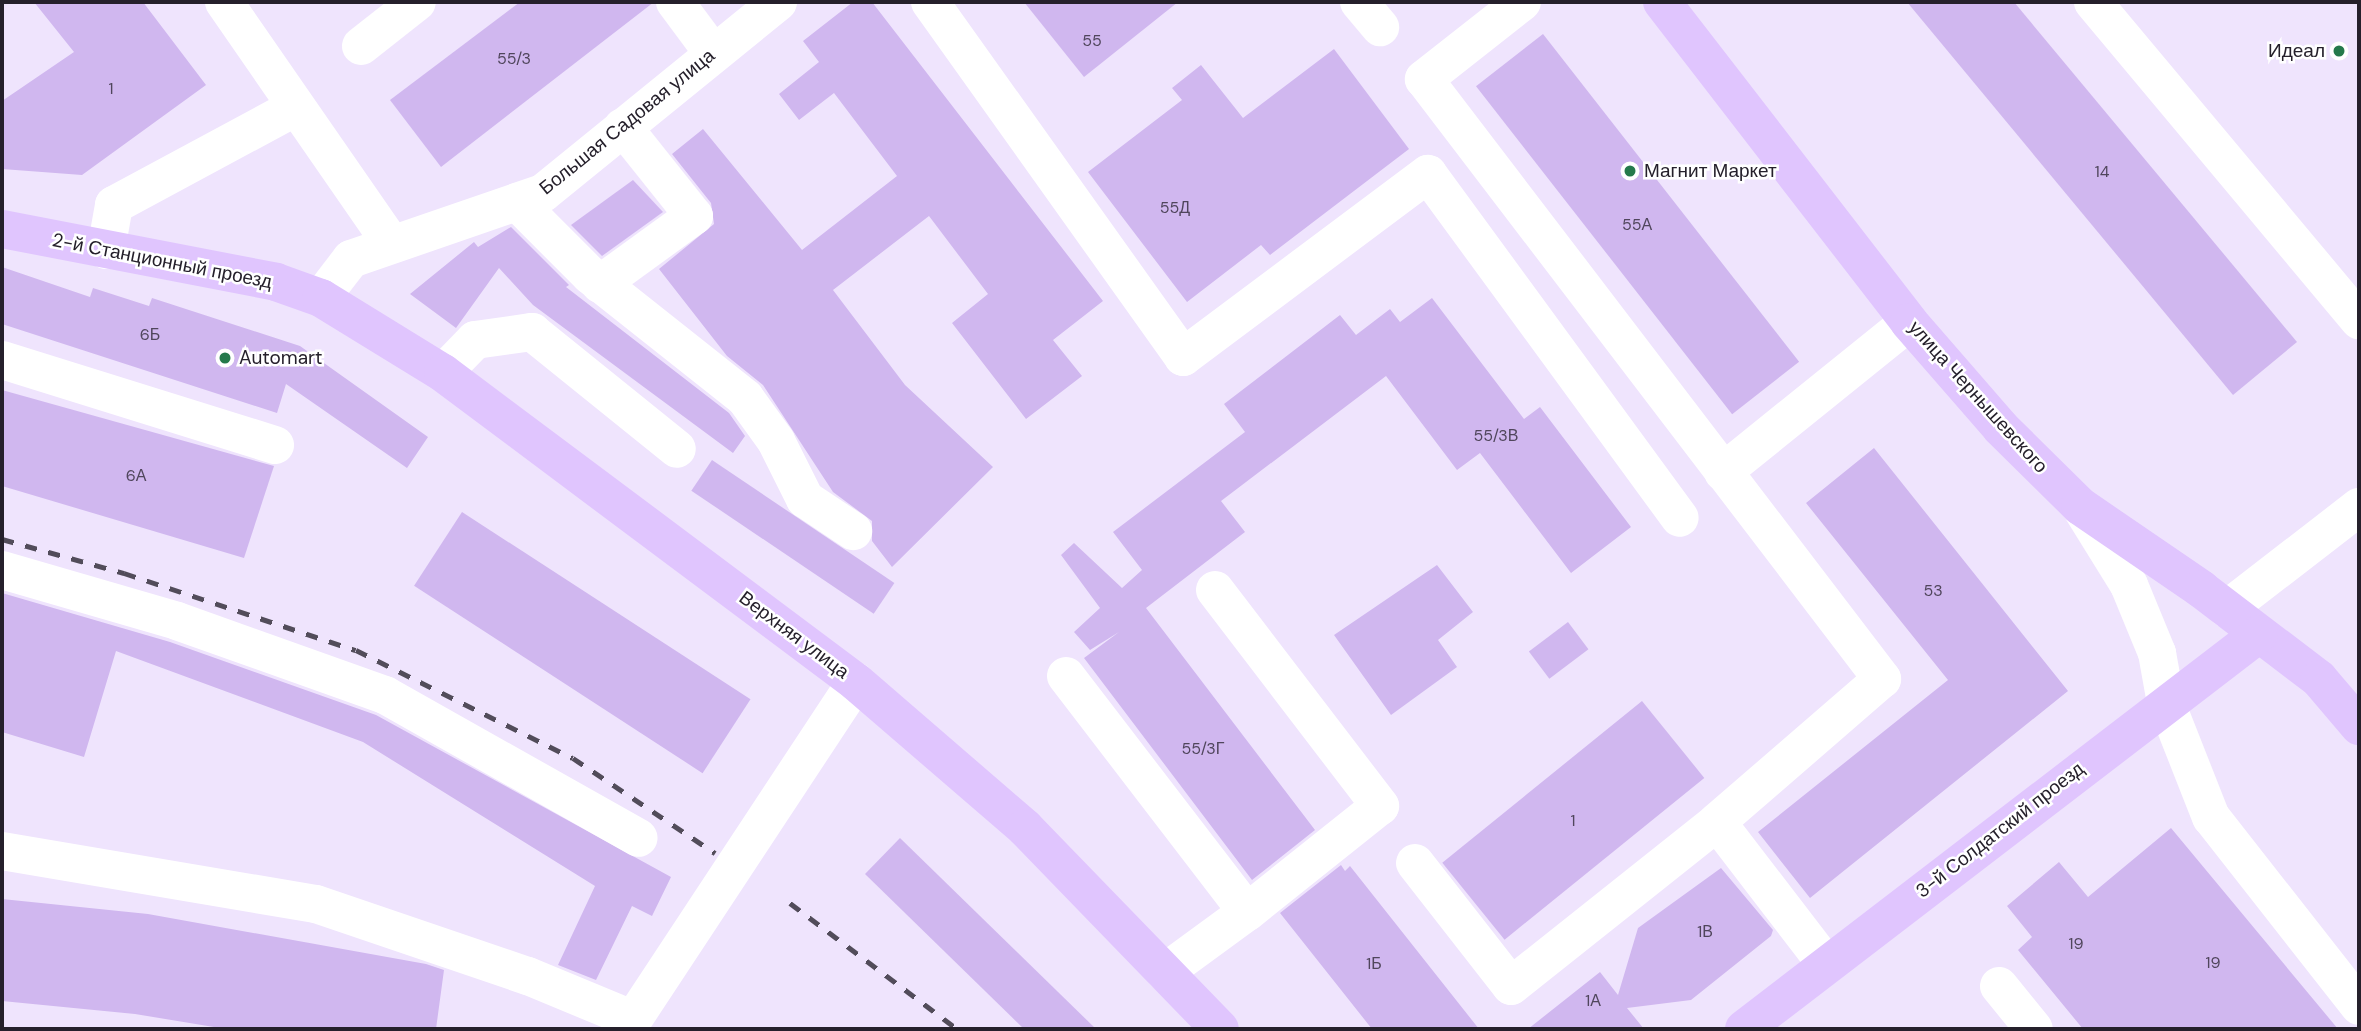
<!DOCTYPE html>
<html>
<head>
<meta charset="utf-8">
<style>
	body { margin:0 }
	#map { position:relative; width:2361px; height:1031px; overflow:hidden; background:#efe4fd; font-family:"DM Sans",sans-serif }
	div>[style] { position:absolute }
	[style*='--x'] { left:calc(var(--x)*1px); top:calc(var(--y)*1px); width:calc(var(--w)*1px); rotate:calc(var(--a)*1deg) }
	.building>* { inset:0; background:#d0b7ef; transform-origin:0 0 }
	.minor>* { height:38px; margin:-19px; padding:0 19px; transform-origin:19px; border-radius:19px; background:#fff }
	.major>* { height:38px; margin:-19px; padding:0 19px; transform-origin:19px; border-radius:19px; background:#e0c5fe }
	.rail>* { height:5px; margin-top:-2.5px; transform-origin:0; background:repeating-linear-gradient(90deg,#524c5a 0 12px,transparent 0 24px) }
	.dots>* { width:19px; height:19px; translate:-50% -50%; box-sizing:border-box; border:4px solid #fff; border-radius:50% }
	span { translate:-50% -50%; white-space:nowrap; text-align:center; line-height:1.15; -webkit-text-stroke:5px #fff; paint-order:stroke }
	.number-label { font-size:16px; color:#50465c }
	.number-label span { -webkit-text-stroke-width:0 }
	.poi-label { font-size:19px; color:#25202b }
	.right { translate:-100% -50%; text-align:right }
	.left { translate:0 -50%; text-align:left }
	.street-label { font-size:19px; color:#25202b }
	.frame { position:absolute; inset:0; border:4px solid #25202b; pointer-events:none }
</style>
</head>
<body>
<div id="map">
	<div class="building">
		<i style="clip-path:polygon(34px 2px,143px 2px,206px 85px,82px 175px,2px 169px,2px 101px,74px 52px)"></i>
		<i style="clip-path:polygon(520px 2px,654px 2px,441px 167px,390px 100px)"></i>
		<i style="clip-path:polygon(853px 2px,872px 2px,1103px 301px,1053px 340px,1082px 376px,1026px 419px,952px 323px,988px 294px,929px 216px,833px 290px,905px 385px,993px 467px,892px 567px,872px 541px,872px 521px,833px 492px,763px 385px,727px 356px,659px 269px,714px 224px,711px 203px,672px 154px,703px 129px,802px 250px,897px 176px,834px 93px,799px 120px,779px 94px,819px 62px,803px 41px)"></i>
		<i style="clip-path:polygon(1024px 2px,1178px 2px,1084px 77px)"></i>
		<i style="clip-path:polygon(1907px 2px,2014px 2px,2297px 342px,2233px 395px)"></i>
		<i style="left:1543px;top:34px;width:416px;height:85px;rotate:52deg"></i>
		<i style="clip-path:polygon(1334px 49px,1409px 149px,1270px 255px,1261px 245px,1187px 302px,1088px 172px,1182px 100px,1172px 88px,1201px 65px,1243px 118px)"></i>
		<i style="clip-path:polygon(633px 180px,663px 212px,602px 256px,571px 225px)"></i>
		<i style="clip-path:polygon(511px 227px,569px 285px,566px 287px,729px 413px,745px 436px,733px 453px,533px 305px,499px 268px,456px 328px,410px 294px,474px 242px,478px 247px)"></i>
		<i style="clip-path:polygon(2px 267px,90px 297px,93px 288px,149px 306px,152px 298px,300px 346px,428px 437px,407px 468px,286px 384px,277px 413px,2px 324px)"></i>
		<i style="clip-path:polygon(1432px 298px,1524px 419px,1540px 407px,1631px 527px,1571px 573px,1480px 453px,1457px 470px,1386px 376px,1221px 501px,1245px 532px,1146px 608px,1315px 830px,1252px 880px,1084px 658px,1119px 632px,1090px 650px,1074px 632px,1100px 608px,1061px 555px,1074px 543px,1122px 588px,1142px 570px,1113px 532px,1245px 432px,1224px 404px,1340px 315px,1356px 335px,1390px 309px,1400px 322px)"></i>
		<i style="clip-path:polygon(2px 390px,274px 466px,244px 558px,2px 486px)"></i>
		<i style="clip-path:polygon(1874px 448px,2068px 691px,1810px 898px,1758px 832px,1948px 680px,1806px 503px)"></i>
		<i style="left:712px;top:460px;width:220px;height:37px;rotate:34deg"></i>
		<i style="left:462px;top:512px;width:344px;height:88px;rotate:33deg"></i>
		<i style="clip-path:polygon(1437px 565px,1473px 612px,1438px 640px,1457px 667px,1391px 715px,1334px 635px)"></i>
		<i style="clip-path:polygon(2px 593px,170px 642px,376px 715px,671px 877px,652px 916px,632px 906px,596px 980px,558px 965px,595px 886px,363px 742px,116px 651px,84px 757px,2px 732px)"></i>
		<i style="left:1568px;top:622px;width:34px;height:49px;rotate:53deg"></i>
		<i style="left:1642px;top:701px;width:99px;height:257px;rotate:51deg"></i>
		<i style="clip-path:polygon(2171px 828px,2338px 1029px,2083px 1029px,2018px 950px,2032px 937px,2007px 906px,2059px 862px,2088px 897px)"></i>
		<i style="clip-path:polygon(900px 838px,1096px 1029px,1024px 1029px,865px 874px)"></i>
		<i style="clip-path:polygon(1341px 865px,1345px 871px,1350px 866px,1479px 1029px,1372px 1029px,1280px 913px)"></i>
		<i style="clip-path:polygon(1721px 868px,1773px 930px,1771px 936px,1691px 1000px,1627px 1008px,1644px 1029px,1528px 1029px,1600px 972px,1618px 995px,1638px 928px)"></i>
		<i style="clip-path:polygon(2px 899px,148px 914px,426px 964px,444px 970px,436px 1029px,226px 1029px,135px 1014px,2px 1001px)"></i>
	</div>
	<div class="minor">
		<i style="--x:224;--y:2;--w:293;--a:55.3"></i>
		<i style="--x:675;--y:2;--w:64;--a:53.3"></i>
		<i style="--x:930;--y:2;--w:436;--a:54.5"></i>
		<i style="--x:1183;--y:357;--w:306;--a:-36.8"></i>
		<i style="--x:1428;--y:174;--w:426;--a:53.8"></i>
		<i style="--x:1359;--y:2;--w:33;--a:50"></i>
		<i style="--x:1522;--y:2;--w:125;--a:141.8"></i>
		<i style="--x:1424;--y:79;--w:755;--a:52.64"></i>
		<i style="--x:1882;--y:679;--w:218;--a:139.1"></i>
		<i style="--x:2093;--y:2;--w:415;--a:50.1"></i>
		<i style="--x:361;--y:46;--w:71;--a:-38.2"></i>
		<i style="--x:517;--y:202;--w:103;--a:45"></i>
		<i style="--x:590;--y:275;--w:198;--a:38.4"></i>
		<i style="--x:745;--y:398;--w:53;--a:54.2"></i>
		<i style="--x:776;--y:441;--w:65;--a:63.4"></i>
		<i style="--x:805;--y:499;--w:58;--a:33.7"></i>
		<i style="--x:106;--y:250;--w:46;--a:-79.9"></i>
		<i style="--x:114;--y:205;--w:204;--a:-28.3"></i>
		<i style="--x:600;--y:284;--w:116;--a:-35.9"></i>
		<i style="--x:694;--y:216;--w:114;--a:-128.6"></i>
		<i style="--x:321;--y:298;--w:49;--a:-52.4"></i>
		<i style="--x:351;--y:259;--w:203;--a:-19"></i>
		<i style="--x:543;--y:193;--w:303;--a:-39.1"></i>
		<i style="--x:2;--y:360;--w:286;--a:17.3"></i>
		<i style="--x:443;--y:373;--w:46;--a:-45.9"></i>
		<i style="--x:475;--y:340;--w:58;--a:-8"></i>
		<i style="--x:532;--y:332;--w:186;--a:38.9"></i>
		<i style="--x:1723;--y:472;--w:239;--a:-38.9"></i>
		<i style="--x:2080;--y:506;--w:93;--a:58.2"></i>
		<i style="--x:2129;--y:585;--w:74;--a:67.6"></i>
		<i style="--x:2157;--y:653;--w:51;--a:79.8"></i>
		<i style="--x:2166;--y:703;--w:123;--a:68.5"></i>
		<i style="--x:2211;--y:817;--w:240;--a:51.9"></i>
		<i style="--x:2;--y:570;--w:182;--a:16.2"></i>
		<i style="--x:177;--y:621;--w:221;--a:19.6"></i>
		<i style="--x:385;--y:695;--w:291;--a:29.4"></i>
		<i style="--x:1215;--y:590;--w:272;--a:52.6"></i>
		<i style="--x:1380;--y:806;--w:170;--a:141.4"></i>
		<i style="--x:2227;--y:609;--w:167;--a:-37.7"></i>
		<i style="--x:1066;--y:676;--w:297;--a:52.5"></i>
		<i style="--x:1247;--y:912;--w:102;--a:143.8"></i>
		<i style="--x:2;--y:851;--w:318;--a:9.6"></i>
		<i style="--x:316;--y:904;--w:224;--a:18.8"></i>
		<i style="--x:528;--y:976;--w:113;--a:22.5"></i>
		<i style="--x:1415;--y:863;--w:156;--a:52"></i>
		<i style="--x:1511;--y:986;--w:263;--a:-38.5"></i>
		<i style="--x:1717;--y:822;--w:179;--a:52.5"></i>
		<i style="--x:1999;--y:986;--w:55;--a:50.9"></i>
		<i style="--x:627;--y:1029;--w:416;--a:-56.6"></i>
	</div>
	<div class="major">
		<i style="--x:1662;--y:2;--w:404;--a:52.3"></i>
		<i style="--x:1909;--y:322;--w:140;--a:49"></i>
		<i style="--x:2001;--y:428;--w:111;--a:44.6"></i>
		<i style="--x:2080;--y:506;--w:147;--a:34.4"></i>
		<i style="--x:2201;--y:589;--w:148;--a:37.3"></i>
		<i style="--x:2319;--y:679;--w:62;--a:49.6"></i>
		<i style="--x:2;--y:229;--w:279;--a:10.9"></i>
		<i style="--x:276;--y:282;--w:48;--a:19.6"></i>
		<i style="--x:321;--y:298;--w:143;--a:31.6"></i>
		<i style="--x:443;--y:373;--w:516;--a:36.8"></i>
		<i style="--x:856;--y:682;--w:223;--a:40.8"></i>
		<i style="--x:1025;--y:828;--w:280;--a:45.9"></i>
		<i style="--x:1744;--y:1029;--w:649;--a:-37.49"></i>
	</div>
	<div class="rail">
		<i style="--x:2;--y:539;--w:127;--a:15.6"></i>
		<i style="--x:124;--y:573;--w:244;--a:18.4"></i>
		<i style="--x:356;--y:650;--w:242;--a:26.5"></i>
		<i style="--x:573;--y:758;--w:171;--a:33.8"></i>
		<i style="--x:790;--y:903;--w:209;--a:37"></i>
	</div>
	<div class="dots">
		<i style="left:2339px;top:51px;background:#25794b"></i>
		<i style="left:1630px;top:171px;background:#25794b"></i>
		<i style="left:225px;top:358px;background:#25794b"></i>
	</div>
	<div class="number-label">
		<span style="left:1092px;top:41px">55</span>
		<span style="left:514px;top:59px">55/3</span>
		<span style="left:111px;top:89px">1</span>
		<span style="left:2102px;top:172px">14</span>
		<span style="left:1175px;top:208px">55Д</span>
		<span style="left:1637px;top:225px">55А</span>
		<span style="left:150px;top:335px">6Б</span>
		<span style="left:1496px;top:436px">55/3В</span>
		<span style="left:136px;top:476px">6А</span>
		<span style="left:1933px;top:591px">53</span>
		<span style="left:1203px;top:749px">55/3Г</span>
		<span style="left:1573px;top:821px">1</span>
		<span style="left:1705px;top:932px">1В</span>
		<span style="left:2076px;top:944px">19</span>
		<span style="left:2213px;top:963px">19</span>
		<span style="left:1374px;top:964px">1Б</span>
		<span style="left:1593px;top:1001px">1А</span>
	</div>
	<div class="poi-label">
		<span class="right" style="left:2325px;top:51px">Идеал</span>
		<span class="left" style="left:1644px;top:171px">Магнит Маркет</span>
		<span class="left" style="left:239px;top:358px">Automart</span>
	</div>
	<div class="street-label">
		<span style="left:627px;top:122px;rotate:-39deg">Большая Садовая улица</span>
		<span style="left:162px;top:261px;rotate:11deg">2-й Станционный проезд</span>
		<span style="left:1978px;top:397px;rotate:48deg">улица Чернышевского</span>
		<span style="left:794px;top:635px;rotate:37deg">Верхняя улица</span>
		<span style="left:2000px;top:830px;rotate:-38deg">3-й Солдатский проезд</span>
	</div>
	<div class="frame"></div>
</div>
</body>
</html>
